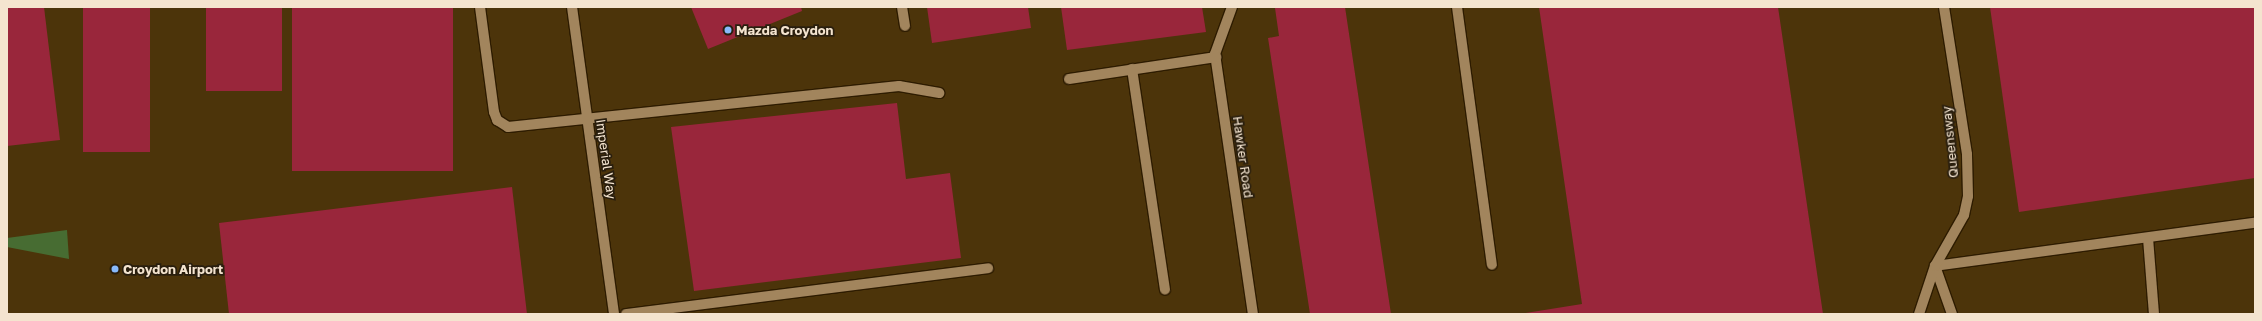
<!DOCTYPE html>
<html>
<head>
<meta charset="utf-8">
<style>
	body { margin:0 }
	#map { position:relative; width:2262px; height:321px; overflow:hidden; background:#4c340a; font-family:"Golos Text",sans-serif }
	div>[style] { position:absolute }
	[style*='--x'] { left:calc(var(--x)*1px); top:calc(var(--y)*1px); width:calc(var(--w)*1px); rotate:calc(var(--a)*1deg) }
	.green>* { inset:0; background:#476c32 }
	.building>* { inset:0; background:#99263b; transform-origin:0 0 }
	.roads { filter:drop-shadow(1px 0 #2e1c00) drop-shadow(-1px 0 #2e1c00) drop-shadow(0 1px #2e1c00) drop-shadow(0 -1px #2e1c00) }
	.lane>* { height:10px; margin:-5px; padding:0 5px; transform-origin:5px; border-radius:5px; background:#a2855d }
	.street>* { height:10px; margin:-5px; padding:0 5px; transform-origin:5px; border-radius:5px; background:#a2855d }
	.dots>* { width:11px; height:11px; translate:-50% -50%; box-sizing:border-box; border:2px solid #291e0e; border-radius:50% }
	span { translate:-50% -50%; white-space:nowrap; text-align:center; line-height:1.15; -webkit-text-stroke:3.5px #291e0e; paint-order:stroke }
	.poi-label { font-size:13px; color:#f4e4cf; font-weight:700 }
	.left { translate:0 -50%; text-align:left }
	.street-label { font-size:13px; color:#f4e4cf }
	.frame { position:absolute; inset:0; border:8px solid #f4e4cf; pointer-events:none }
</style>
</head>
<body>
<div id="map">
	<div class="green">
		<i style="clip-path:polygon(67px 230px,69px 259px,7px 247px,7px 238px)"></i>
	</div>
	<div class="building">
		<i style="clip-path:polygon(7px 7px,44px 7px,60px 140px,7px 146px)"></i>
		<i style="left:83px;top:7px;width:67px;height:145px"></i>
		<i style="left:206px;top:7px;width:76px;height:84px"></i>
		<i style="left:292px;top:7px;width:161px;height:164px"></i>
		<i style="clip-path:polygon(691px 7px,801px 7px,802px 11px,708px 49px)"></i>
		<i style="clip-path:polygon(927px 7px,1028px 7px,1031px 28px,932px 43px)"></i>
		<i style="clip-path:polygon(1061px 7px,1202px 7px,1206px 32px,1067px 50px)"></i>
		<i style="clip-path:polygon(1345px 7px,1391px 314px,1310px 314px,1268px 38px,1279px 36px,1275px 8px)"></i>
		<i style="clip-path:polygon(1539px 7px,1778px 7px,1823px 314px,1519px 314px,1582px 304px)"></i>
		<i style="clip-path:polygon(1990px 7px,2255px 7px,2255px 178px,2019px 212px)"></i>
		<i style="clip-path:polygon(897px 103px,906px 179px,950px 173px,961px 258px,694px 291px,671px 127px)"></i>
		<i style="clip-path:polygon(512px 187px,527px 314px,229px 314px,219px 223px)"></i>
	</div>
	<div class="roads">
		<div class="lane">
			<i style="--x:480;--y:7;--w:106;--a:82.4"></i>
			<i style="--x:494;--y:112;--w:9;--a:69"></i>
			<i style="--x:497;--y:120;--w:13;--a:32"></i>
			<i style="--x:508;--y:127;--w:393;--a:-6"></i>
			<i style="--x:899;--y:86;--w:41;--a:9.9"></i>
			<i style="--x:902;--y:7;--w:19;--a:81"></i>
			<i style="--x:1232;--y:7;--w:50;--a:109.9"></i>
			<i style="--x:1215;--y:54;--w:263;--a:81.7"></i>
			<i style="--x:1457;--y:7;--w:260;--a:82.3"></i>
			<i style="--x:1132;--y:69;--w:223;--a:81.5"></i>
			<i style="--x:1069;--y:79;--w:149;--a:-8.5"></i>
			<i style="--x:2148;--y:238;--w:76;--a:85.5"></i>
			<i style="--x:1935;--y:266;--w:323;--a:-7.7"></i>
			<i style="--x:626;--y:314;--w:365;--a:-7.2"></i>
		</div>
		<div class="street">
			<i style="--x:572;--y:7;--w:310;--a:82.2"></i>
			<i style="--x:1935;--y:266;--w:51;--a:70.5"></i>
			<i style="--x:1919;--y:314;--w:51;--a:-71.6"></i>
			<i style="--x:1935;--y:266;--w:59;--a:-60.4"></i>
			<i style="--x:1964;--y:215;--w:19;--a:-78"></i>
			<i style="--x:1968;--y:196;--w:42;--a:-91.4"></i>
			<i style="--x:1967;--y:154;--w:149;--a:-98.9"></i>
		</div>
	</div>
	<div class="dots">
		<i style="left:728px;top:30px;background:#88bafc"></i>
		<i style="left:115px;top:269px;background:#88bafc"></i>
	</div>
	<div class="poi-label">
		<span class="left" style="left:736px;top:30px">Mazda Croydon</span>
		<span class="left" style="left:123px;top:269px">Croydon Airport</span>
	</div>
	<div class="street-label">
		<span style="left:1950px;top:142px;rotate:-96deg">Queensway</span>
		<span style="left:1243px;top:157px;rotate:82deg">Hawker Road</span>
		<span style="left:606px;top:159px;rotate:82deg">Imperial Way</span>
	</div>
	<div class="frame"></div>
</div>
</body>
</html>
